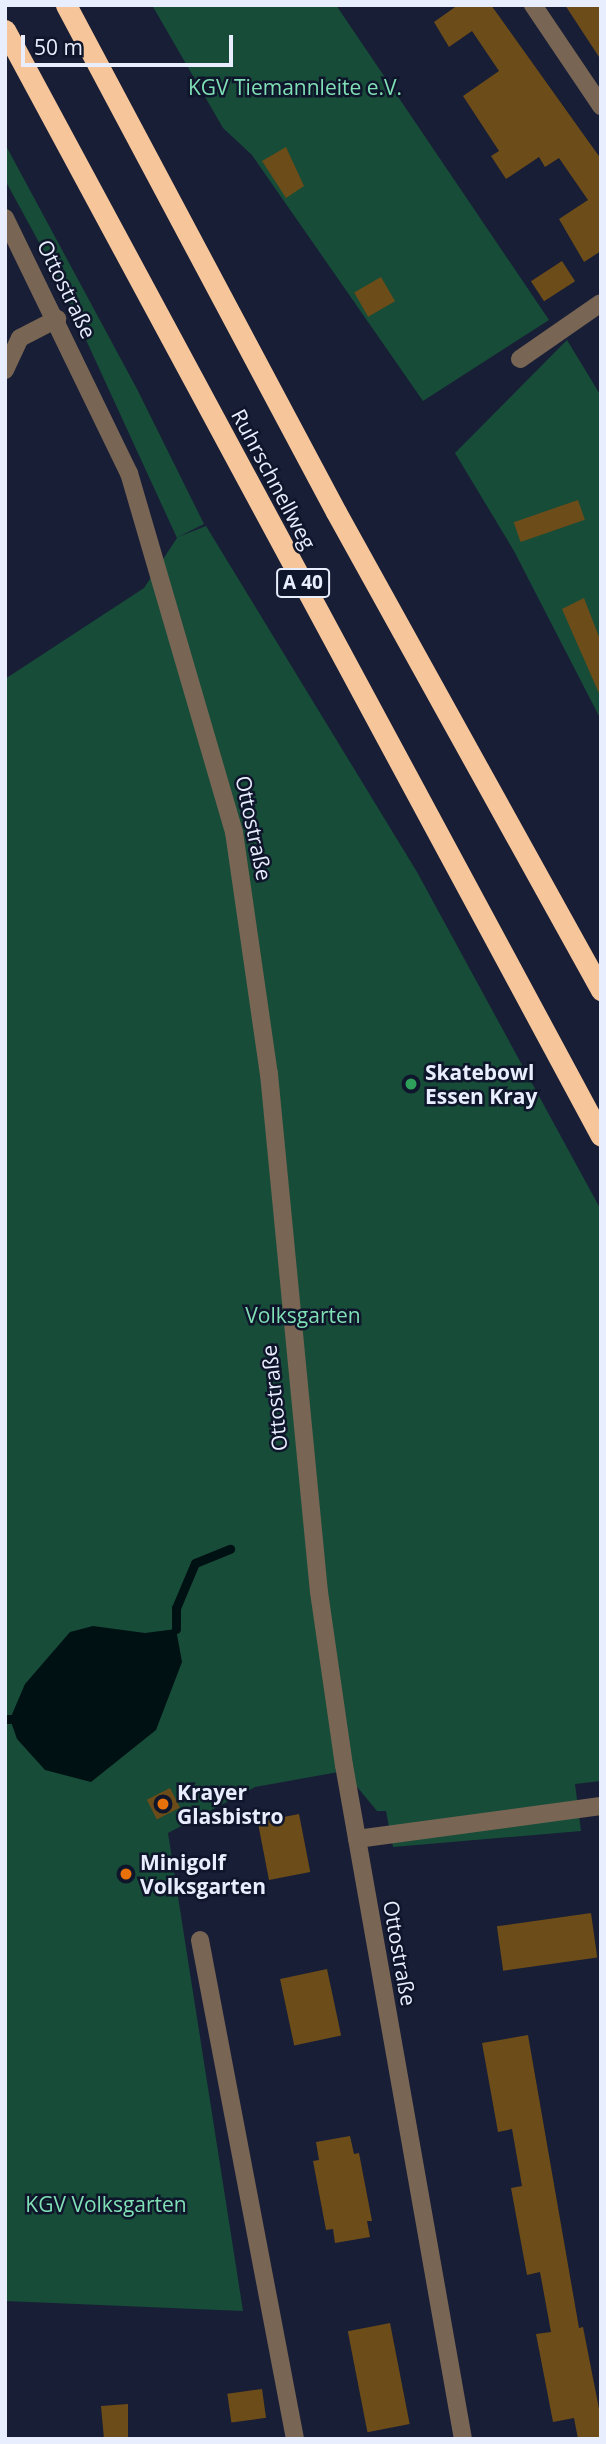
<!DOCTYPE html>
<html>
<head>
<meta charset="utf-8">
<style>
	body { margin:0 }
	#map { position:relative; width:606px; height:2444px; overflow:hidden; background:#181e35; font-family:"Open Sans",sans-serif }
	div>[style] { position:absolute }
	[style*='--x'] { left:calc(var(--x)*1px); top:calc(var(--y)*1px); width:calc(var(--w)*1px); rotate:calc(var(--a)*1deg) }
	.green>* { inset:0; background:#174c38 }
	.water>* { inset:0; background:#001113 }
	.stream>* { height:9px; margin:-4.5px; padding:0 4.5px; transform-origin:4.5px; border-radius:4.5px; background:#001113 }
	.building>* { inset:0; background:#6c4c18; transform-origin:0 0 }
	.minor>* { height:18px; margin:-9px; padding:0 9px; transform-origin:9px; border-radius:9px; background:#786554 }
	.highway>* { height:21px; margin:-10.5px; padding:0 10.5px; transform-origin:10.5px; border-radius:10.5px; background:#f6c59a }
	.dots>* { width:19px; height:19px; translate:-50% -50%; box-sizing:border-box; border:4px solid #0f152b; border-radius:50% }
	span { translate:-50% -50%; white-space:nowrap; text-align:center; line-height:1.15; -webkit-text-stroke:5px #0f152b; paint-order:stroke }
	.shield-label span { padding:2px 5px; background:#0f152b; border:2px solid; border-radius:5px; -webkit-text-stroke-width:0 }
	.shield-label { font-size:19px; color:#e9eefe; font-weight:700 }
	.park-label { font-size:21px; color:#7fdfb5 }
	.street-label { font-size:21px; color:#e9eefe }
	.poi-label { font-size:21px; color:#e9eefe; font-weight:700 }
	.left { translate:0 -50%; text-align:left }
	.frame { position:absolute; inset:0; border:7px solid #e9eefe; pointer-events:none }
	.scale { position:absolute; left:21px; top:35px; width:212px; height:32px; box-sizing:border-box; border:4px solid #e9eefe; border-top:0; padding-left:9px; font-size:21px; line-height:24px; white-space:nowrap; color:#e9eefe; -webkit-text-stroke:5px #0f152b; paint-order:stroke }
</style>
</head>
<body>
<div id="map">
	<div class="green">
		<i style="clip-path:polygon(152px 5px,336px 5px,549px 320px,423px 401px,252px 155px,223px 128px)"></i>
		<i style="clip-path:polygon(5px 144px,137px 389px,204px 524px,178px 537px,206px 526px,417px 872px,601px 1210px,601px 1781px,575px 1784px,581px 1831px,393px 1847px,386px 1811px,377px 1811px,344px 1771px,255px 1787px,168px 1833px,243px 2311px,5px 2301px,5px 679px,144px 588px,177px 538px,53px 268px,5px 180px)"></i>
		<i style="clip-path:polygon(567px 340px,601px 396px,601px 720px,514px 551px,455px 453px)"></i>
	</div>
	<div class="water">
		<i style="clip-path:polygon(93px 1626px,145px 1633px,176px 1629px,182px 1662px,156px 1730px,91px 1782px,45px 1770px,17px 1739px,10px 1719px,25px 1684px,70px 1632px)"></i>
	</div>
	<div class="stream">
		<i style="--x:176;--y:1629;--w:21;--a:-90"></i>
		<i style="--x:176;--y:1608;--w:49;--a:-67.1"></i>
		<i style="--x:195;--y:1563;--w:38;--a:-22"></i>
		<i style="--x:5;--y:1719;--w:5;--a:0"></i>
	</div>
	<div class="building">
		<i style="clip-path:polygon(458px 5px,491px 5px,601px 159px,601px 251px,584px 262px,559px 219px,588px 200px,559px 158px,545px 167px,539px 157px,506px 179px,491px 156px,499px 151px,463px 96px,499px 71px,472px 31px,449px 47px,434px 22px)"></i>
		<i style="clip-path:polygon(565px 5px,601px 5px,601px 60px)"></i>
		<i style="clip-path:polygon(286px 147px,304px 186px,286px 198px,262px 161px)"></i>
		<i style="left:562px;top:261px;width:24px;height:37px;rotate:57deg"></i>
		<i style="left:381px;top:277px;width:28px;height:31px;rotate:60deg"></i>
		<i style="left:578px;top:500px;width:21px;height:68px;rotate:71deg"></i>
		<i style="clip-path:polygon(584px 598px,601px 642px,601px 698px,562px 609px)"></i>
		<i style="left:170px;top:1788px;width:22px;height:26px;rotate:63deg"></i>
		<i style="left:299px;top:1814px;width:59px;height:42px;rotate:79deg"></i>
		<i style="left:591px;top:1913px;width:45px;height:95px;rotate:82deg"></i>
		<i style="left:327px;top:1969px;width:68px;height:48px;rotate:78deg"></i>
		<i style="clip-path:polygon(528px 2035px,579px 2328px,583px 2327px,601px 2419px,601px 2439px,578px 2439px,574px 2418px,553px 2422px,536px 2334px,551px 2332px,540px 2272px,527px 2275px,511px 2188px,522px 2186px,512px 2129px,498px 2132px,482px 2043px)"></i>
		<i style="clip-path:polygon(350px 2136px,354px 2154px,359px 2153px,372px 2221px,367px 2221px,370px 2237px,335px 2243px,333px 2229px,326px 2230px,313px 2161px,319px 2160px,316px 2142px)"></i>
		<i style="left:390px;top:2323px;width:103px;height:43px;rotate:79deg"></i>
		<i style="left:262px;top:2389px;width:29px;height:35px;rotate:82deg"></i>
		<i style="clip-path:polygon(128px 2404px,128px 2439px,104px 2439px,101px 2406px)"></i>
	</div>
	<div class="minor">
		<i style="--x:533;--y:5;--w:122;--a:56"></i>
		<i style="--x:5;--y:218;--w:284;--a:64.1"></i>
		<i style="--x:129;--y:473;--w:374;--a:73.7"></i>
		<i style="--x:234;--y:832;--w:245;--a:81.8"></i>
		<i style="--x:269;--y:1074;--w:520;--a:84.49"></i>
		<i style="--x:319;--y:1592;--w:175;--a:81.8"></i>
		<i style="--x:344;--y:1765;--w:684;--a:79.99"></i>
		<i style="--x:520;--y:359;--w:98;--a:-34.7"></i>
		<i style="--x:5;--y:370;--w:35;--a:-65"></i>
		<i style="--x:20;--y:338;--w:42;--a:-27.2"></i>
		<i style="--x:357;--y:1839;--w:246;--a:-7.7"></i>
		<i style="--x:200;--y:1940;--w:508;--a:79.22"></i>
	</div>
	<div class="highway">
		<i style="--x:66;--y:5;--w:574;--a:61.96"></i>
		<i style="--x:336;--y:512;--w:547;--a:61"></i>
		<i style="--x:5;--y:30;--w:1256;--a:61.68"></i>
	</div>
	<div class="dots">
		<i style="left:411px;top:1084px;background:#2e9e5b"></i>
		<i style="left:163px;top:1804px;background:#e8710a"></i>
		<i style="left:126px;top:1874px;background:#e8710a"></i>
	</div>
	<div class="shield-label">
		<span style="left:303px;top:583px">A 40</span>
	</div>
	<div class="park-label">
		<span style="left:295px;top:87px">KGV Tiemannleite e.V.</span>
		<span style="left:303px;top:1315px">Volksgarten</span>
		<span style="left:106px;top:2204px">KGV Volksgarten</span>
	</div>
	<div class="street-label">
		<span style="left:67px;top:289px;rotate:64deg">Ottostraße</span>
		<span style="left:274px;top:479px;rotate:62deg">Ruhrschnellweg</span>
		<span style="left:254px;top:828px;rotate:78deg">Ottostraße</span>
		<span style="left:274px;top:1398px;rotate:-96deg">Ottostraße</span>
		<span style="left:400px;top:1953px;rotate:80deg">Ottostraße</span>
	</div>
	<div class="poi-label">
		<span class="left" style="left:425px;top:1084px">Skatebowl<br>Essen Kray</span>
		<span class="left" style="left:177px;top:1804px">Krayer<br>Glasbistro</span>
		<span class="left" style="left:140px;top:1874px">Minigolf<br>Volksgarten</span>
	</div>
	<div class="frame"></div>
	<div class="scale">50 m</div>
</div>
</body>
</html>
